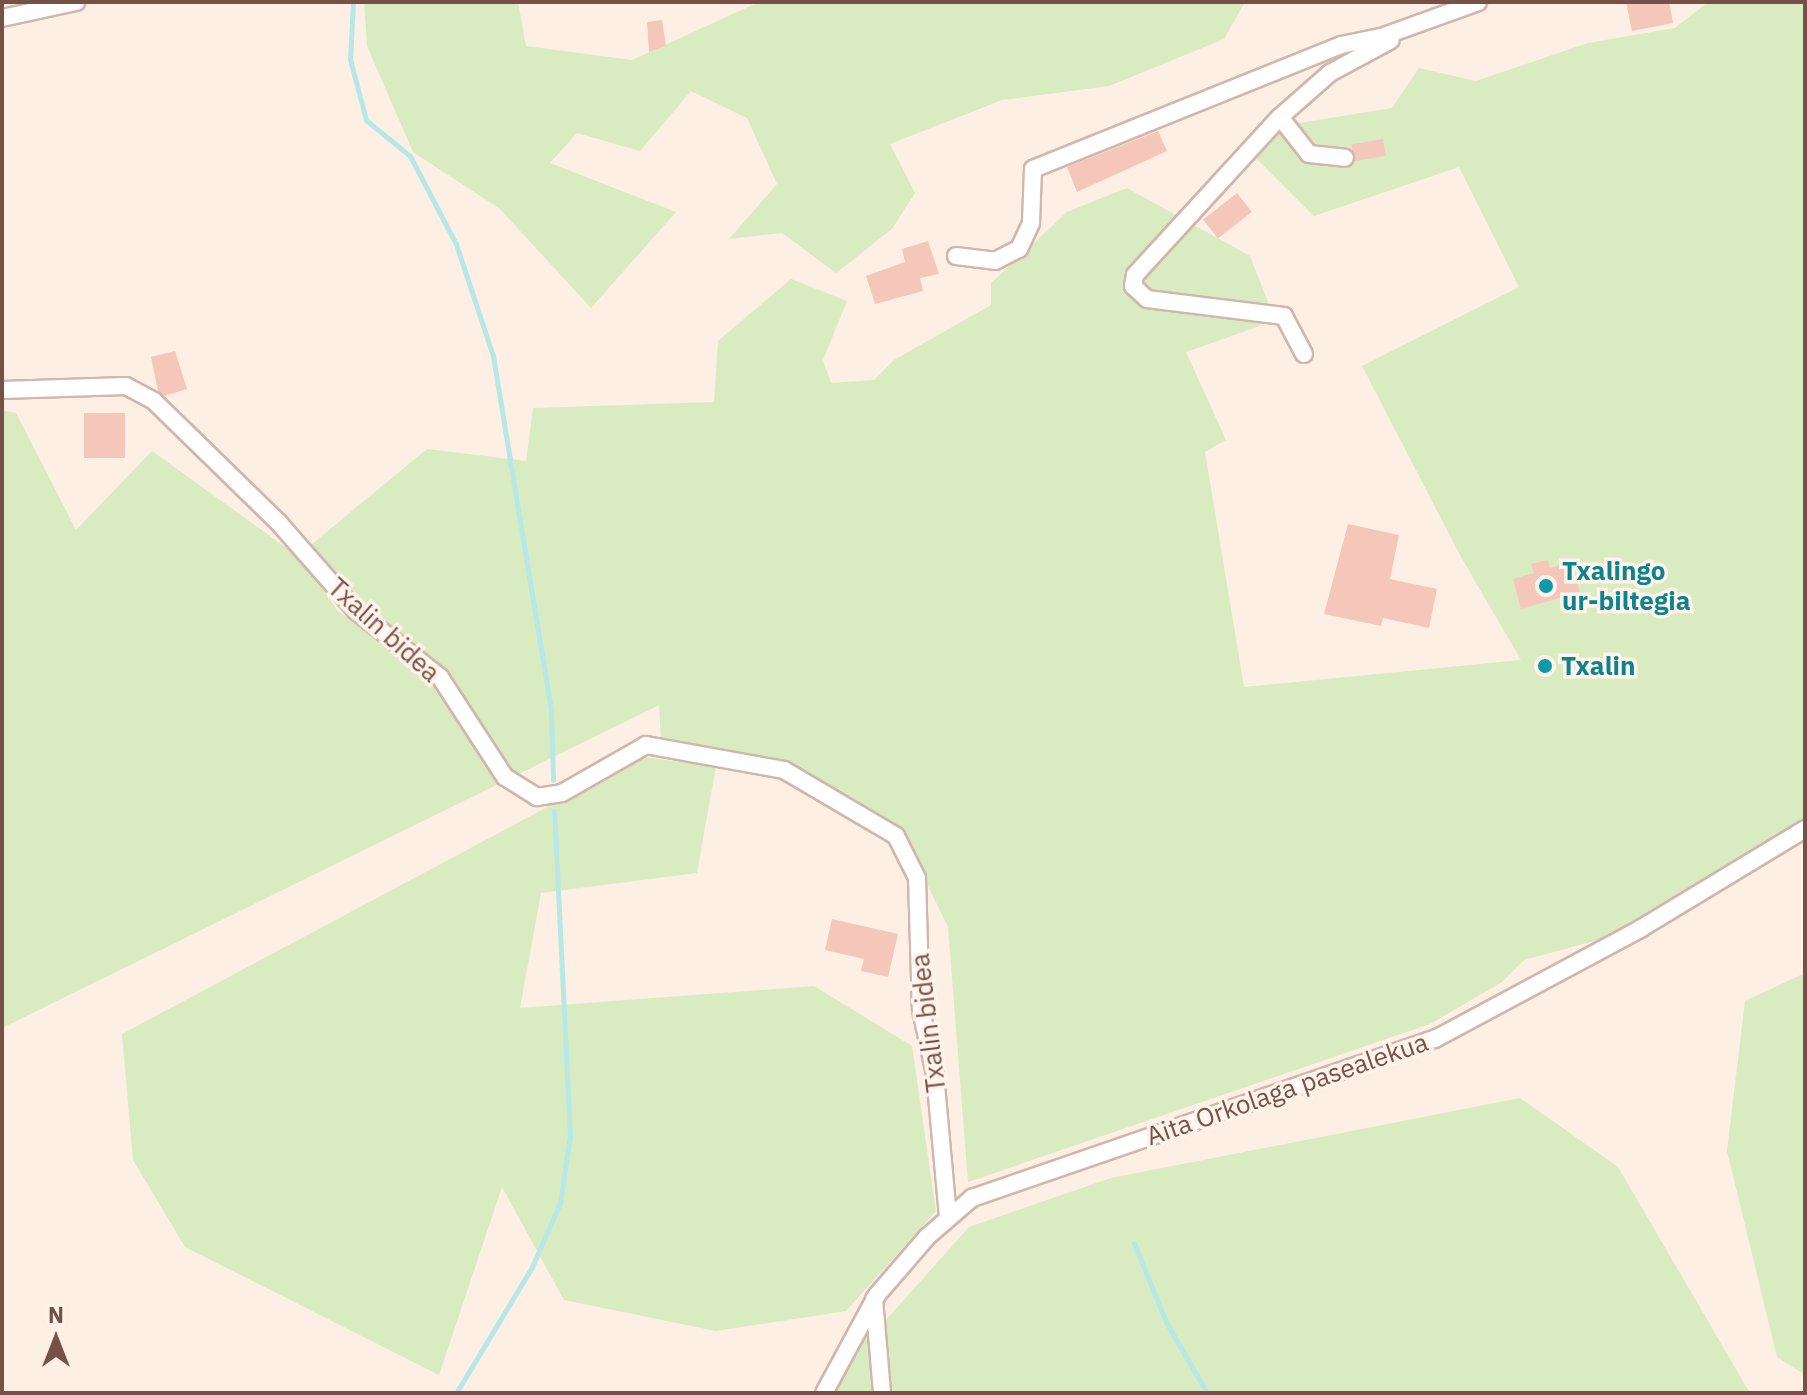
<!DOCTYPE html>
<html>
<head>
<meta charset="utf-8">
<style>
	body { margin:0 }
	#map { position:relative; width:1807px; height:1395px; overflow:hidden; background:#fdefe3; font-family:"IBM Plex Sans",sans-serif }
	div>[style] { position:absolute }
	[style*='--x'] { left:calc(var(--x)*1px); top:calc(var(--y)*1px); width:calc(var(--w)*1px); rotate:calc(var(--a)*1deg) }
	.green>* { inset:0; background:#d9ebc1 }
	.stream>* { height:5px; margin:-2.5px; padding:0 2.5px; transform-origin:2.5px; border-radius:2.5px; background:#b7e8e7 }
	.building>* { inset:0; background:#f4c7ba; transform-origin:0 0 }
	.roads { filter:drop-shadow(2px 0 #d1b6ac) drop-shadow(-2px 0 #d1b6ac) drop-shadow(0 2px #d1b6ac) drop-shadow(0 -2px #d1b6ac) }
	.minor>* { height:16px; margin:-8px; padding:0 8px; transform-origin:8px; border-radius:8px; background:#fff }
	.dots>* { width:22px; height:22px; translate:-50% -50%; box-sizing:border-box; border:4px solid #fff3ea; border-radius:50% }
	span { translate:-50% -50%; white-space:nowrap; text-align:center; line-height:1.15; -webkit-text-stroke:7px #fff3ea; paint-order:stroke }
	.culture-label { font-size:26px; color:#0d838f; font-weight:700 }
	.left { translate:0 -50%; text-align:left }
	.street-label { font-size:26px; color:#775148 }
	.frame { position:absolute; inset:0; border:4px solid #775148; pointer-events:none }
	.north { position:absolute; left:16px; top:1299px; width:80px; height:80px; -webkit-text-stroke:6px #fff3ea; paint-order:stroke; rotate:0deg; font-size:22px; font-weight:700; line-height:32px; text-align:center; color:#775148 }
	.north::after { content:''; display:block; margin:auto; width:28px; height:36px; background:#775148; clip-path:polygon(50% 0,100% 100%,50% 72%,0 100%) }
</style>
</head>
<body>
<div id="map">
	<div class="green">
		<i style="clip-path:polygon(364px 2px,518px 2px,526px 46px,632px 60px,759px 2px,1245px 2px,1224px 39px,1109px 86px,1002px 100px,890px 144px,915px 193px,892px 229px,836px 273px,782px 233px,729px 239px,777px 184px,747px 118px,691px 91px,640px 151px,577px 133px,550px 163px,676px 212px,591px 308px,500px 209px,413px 152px,367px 46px)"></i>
		<i style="clip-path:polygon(1708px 2px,1805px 2px,1805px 822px,1768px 840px,1613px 936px,1524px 960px,1502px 982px,1430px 1024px,968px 1182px,948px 927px,902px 833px,855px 799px,791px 766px,661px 740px,659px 705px,2px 1028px,2px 410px,16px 413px,76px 530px,152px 451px,299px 557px,338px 611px,414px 665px,421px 652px,371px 618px,336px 584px,312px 544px,427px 449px,526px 461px,533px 408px,714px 402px,718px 341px,791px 279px,847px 301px,823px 360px,831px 383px,874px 380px,894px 360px,991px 305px,991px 283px,1067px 212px,1127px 188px,1250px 256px,1268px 302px,1260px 326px,1186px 352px,1226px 440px,1205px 452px,1244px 687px,1521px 660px,1461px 557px,1362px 366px,1519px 287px,1459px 167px,1314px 216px,1255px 157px,1280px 126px,1392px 108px,1419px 68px,1476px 81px,1588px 43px,1675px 28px)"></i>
		<i style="clip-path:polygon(641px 757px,716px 766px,697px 873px,541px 893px,520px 1008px,814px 986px,912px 1046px,936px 1211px,846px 1311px,716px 1331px,564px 1300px,502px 1187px,439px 1375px,185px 1247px,133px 1160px,122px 1034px)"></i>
		<i style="clip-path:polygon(1805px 973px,1805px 1375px,1777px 1357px,1727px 1151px,1745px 1001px)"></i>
		<i style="clip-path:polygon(1520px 1098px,1618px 1167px,1750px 1393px,835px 1393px,865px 1335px,886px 1320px,969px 1227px,1111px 1178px)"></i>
	</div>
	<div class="stream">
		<i style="--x:353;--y:2;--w:57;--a:93"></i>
		<i style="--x:350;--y:59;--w:63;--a:75.3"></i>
		<i style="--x:366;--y:120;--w:57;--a:39.3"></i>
		<i style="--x:410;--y:156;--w:99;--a:62.4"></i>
		<i style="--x:456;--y:244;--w:118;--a:71.7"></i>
		<i style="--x:493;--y:356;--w:361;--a:80.7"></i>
		<i style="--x:551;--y:712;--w:68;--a:88.3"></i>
		<i style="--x:1134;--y:1243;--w:85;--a:67.9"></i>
		<i style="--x:1166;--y:1322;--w:82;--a:60"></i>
		<i style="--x:456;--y:1393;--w:147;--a:-58.9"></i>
		<i style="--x:532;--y:1267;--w:70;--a:-66.4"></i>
		<i style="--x:560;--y:1203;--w:68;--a:-81.5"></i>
		<i style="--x:570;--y:1136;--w:326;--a:-92.8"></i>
	</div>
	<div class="building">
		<i style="clip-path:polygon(1626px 2px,1669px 2px,1673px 23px,1632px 31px)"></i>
		<i style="clip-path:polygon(662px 20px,666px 46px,649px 52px,647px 22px)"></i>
		<i style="clip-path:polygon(1158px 131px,1167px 151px,1077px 192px,1067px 167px)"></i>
		<i style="left:1383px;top:139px;width:17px;height:32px;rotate:80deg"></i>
		<i style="left:1237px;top:193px;width:24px;height:43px;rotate:52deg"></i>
		<i style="clip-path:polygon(928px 241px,939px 274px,920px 278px,923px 291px,875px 304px,866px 276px,905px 262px,902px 249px)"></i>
		<i style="clip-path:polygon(175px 351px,187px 389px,164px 396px,158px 391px,151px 357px)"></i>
		<i style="left:125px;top:413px;width:45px;height:41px;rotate:90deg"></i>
		<i style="clip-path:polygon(1348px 524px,1399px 535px,1390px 579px,1437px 589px,1429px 628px,1383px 618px,1381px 626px,1324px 614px)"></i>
		<i style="clip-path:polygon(1548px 560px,1550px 568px,1571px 562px,1580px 592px,1521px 609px,1513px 579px,1534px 573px,1531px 564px)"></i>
		<i style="clip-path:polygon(832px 919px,898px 934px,888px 977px,861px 971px,864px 959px,825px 950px)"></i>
	</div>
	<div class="roads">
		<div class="minor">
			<i style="--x:2;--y:18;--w:76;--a:-12.2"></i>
			<i style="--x:1280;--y:117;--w:47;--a:51.9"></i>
			<i style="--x:1309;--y:154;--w:36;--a:6"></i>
			<i style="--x:956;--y:256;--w:39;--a:7"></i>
			<i style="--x:995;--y:261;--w:27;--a:-27"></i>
			<i style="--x:1019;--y:249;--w:29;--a:-65"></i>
			<i style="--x:1031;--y:223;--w:54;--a:-87.9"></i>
			<i style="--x:1033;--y:169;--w:332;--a:-21.9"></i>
			<i style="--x:1341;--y:45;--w:41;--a:-11.3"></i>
			<i style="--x:1381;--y:37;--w:103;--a:-19.8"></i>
			<i style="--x:1304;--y:354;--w:43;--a:-117.8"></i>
			<i style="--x:1284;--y:316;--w:138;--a:-172.9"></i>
			<i style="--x:1147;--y:299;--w:19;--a:-137"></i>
			<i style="--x:1133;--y:286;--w:11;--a:-80"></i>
			<i style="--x:1135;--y:275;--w:214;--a:-47.5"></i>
			<i style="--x:1280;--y:117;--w:67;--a:-41.3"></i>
			<i style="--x:1330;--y:73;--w:69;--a:-28.4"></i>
			<i style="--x:2;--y:390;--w:124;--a:-1.8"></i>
			<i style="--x:126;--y:386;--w:32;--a:28"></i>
			<i style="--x:154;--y:401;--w:175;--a:44.3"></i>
			<i style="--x:279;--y:523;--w:117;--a:48.8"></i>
			<i style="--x:356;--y:611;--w:107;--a:38.2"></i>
			<i style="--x:440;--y:677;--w:119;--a:57"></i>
			<i style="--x:505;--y:777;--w:38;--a:32"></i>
			<i style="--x:537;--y:797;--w:25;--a:-9"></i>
			<i style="--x:562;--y:793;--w:97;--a:-29.7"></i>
			<i style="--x:646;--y:745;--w:140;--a:10.3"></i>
			<i style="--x:784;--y:770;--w:130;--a:30.5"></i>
			<i style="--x:896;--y:836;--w:47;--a:63.4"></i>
			<i style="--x:917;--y:878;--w:132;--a:88.3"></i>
			<i style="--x:921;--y:1010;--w:66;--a:77.7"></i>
			<i style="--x:935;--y:1074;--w:143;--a:84.8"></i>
			<i style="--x:874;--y:1299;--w:94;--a:85.1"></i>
			<i style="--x:824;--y:1393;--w:111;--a:-61.6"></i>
			<i style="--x:877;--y:1295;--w:77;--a:-49.2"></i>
			<i style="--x:927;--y:1237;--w:60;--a:-40.9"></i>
			<i style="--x:972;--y:1198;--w:490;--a:-19"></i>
			<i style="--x:1435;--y:1039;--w:233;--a:-28.2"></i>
			<i style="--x:1640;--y:929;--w:193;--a:-31.2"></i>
		</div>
	</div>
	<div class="dots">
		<i style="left:1546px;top:586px;background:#0f9aa8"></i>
		<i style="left:1545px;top:666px;background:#0f9aa8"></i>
	</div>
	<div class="culture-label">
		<span class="left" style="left:1562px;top:586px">Txalingo<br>ur-biltegia</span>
		<span class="left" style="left:1561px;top:666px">Txalin</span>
	</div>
	<div class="street-label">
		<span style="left:384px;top:630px;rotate:42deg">Txalin bidea</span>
		<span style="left:928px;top:1023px;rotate:-97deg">Txalin bidea</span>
		<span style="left:1287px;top:1089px;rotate:-19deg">Aita Orkolaga pasealekua</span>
	</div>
	<div class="frame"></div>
	<div class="north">N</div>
</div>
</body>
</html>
